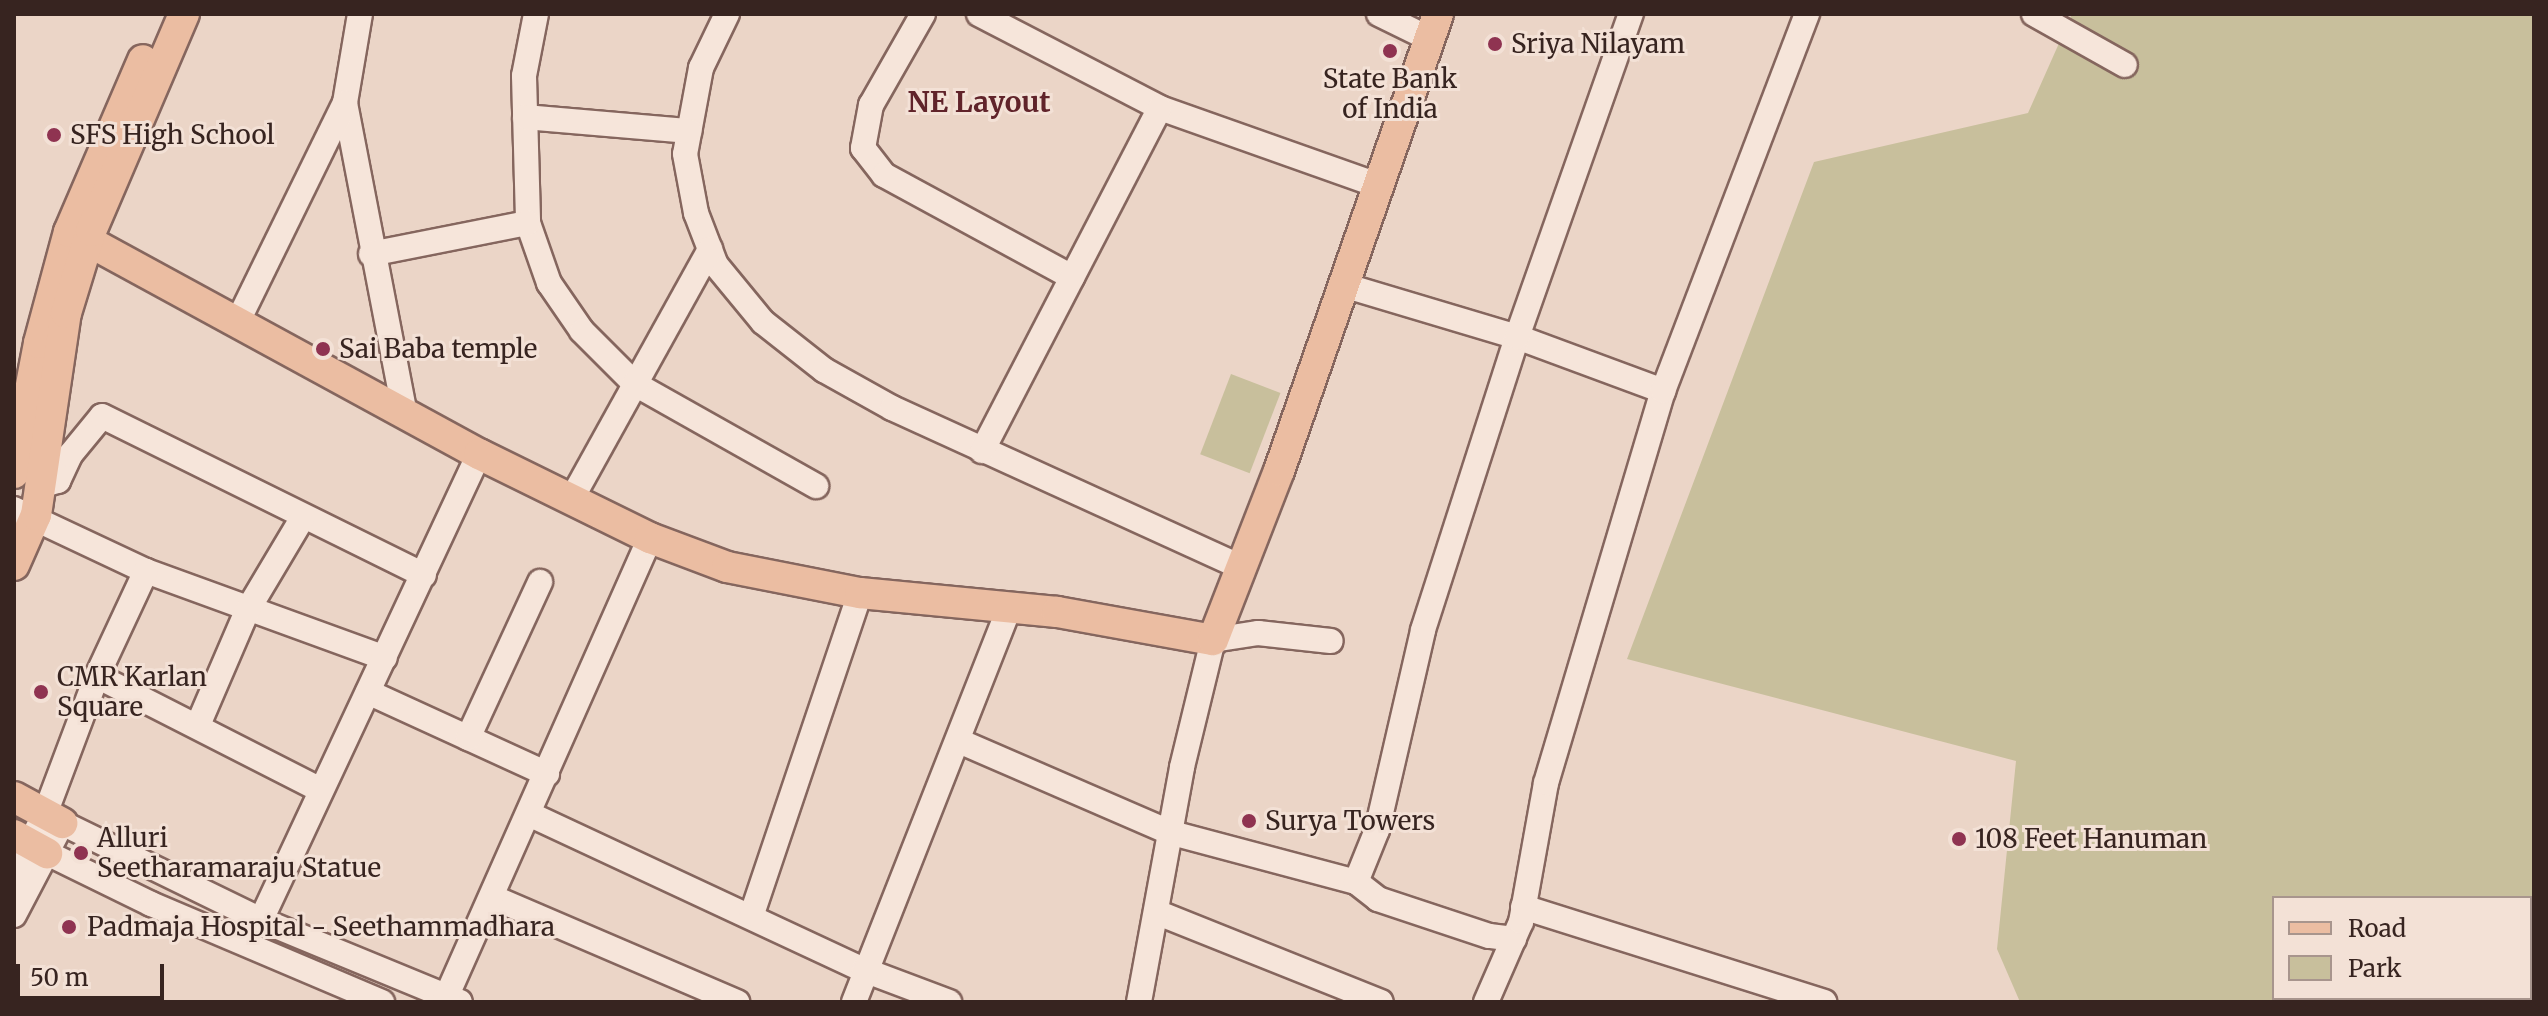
<!DOCTYPE html>
<html>
<head>
<meta charset="utf-8">
<style>
	body { margin:0 }
	#map { position:relative; width:2548px; height:1016px; overflow:hidden; background:#ebd5c7; font-family:Merriweather,serif }
	div>[style] { position:absolute }
	[style*='--x'] { left:calc(var(--x)*1px); top:calc(var(--y)*1px); width:calc(var(--w)*1px); rotate:calc(var(--a)*1deg) }
	.green>* { inset:0; background:#c8bf9c; transform-origin:0 0 }
	.roads { filter:drop-shadow(2px 0 #85665e) drop-shadow(-2px 0 #85665e) drop-shadow(0 2px #85665e) drop-shadow(0 -2px #85665e) }
	.minor>* { height:24px; margin:-12px; padding:0 12px; transform-origin:12px; border-radius:12px; background:#f6e5da }
	.major>* { height:30px; margin:-15px; padding:0 15px; transform-origin:15px; border-radius:15px; background:#ebbda2 }
	.dots>* { width:22px; height:22px; translate:-50% -50%; box-sizing:border-box; border:4px solid #f3e1d6; border-radius:50% }
	span { translate:-50% -50%; white-space:nowrap; text-align:center; line-height:1.15; -webkit-text-stroke:6px #f3e1d6; paint-order:stroke }
	.poi-label { font-size:26px; color:#372420 }
	.left { translate:0 -50%; text-align:left }
	.neighbourhood-label { font-size:28px; color:#60232a; font-weight:700 }
	.frame { position:absolute; inset:0; border:16px solid #372420; pointer-events:none }
	.legend { position:absolute; left:2272px; top:896px; width:260px; height:104px; box-sizing:border-box; background:#f3e1d6; border:2px solid #a8958d; margin:0; padding:10px 14px; list-style:none; font-size:24px; color:#372420 }
	.legend li { display:flex; align-items:center; gap:16px; height:40px }
	.legend b { width:40px; border:2px solid #a8958d }
	.scale { position:absolute; left:16px; top:964px; width:148px; height:36px; box-sizing:border-box; border:4px solid #372420; border-top:0; padding-left:10px; font-size:24px; line-height:28px; white-space:nowrap; color:#372420; -webkit-text-stroke:6px #f3e1d6; paint-order:stroke }
</style>
</head>
<body>
<div id="map">
	<div class="green">
		<i style="clip-path:polygon(evenodd,2072px 14px,2534px 14px,2534px 1002px,2020px 1002px,1997px 949px,2016px 761px,1627px 659px,1814px 162px,2028px 113px,2072px 14px,2274px 898px,2530px 898px,2530px 998px,2274px 998px,2274px 898px)"></i>
		<i style="left:1231px;top:374px;width:53px;height:86px;rotate:21deg"></i>
	</div>
	<div class="roads">
		<div class="minor">
			<i style="--x:360;--y:14;--w:90;--a:99.6"></i>
			<i style="--x:345;--y:103;--w:319;--a:79.1"></i>
			<i style="--x:536;--y:14;--w:63;--a:101"></i>
			<i style="--x:524;--y:76;--w:147;--a:88.4"></i>
			<i style="--x:528;--y:223;--w:64;--a:70.7"></i>
			<i style="--x:549;--y:283;--w:58;--a:55.5"></i>
			<i style="--x:582;--y:331;--w:75;--a:45"></i>
			<i style="--x:635;--y:384;--w:208;--a:29.4"></i>
			<i style="--x:727;--y:14;--w:60;--a:115.7"></i>
			<i style="--x:701;--y:68;--w:87;--a:100.5"></i>
			<i style="--x:685;--y:154;--w:60;--a:79.4"></i>
			<i style="--x:696;--y:213;--w:56;--a:69"></i>
			<i style="--x:716;--y:265;--w:74;--a:50.5"></i>
			<i style="--x:763;--y:322;--w:78;--a:38.2"></i>
			<i style="--x:824;--y:370;--w:78;--a:29.2"></i>
			<i style="--x:892;--y:408;--w:384;--a:24.5"></i>
			<i style="--x:923;--y:14;--w:105;--a:119.7"></i>
			<i style="--x:871;--y:105;--w:44;--a:100.5"></i>
			<i style="--x:863;--y:148;--w:34;--a:52"></i>
			<i style="--x:884;--y:175;--w:214;--a:28.5"></i>
			<i style="--x:979;--y:14;--w:204;--a:27.4"></i>
			<i style="--x:1160;--y:108;--w:231;--a:19.5"></i>
			<i style="--x:1379;--y:14;--w:55;--a:26.1"></i>
			<i style="--x:2034;--y:14;--w:104;--a:29.3"></i>
			<i style="--x:525;--y:117;--w:165;--a:4.9"></i>
			<i style="--x:371;--y:254;--w:160;--a:-11.2"></i>
			<i style="--x:1343;--y:285;--w:182;--a:16.6"></i>
			<i style="--x:1517;--y:337;--w:156;--a:20.3"></i>
			<i style="--x:238;--y:321;--w:243;--a:-63.9"></i>
			<i style="--x:982;--y:451;--w:386;--a:-62.6"></i>
			<i style="--x:40;--y:486;--w:19;--a:-16"></i>
			<i style="--x:58;--y:481;--w:29;--a:-65"></i>
			<i style="--x:70;--y:455;--w:50;--a:-50.6"></i>
			<i style="--x:102;--y:416;--w:359;--a:26.3"></i>
			<i style="--x:571;--y:500;--w:287;--a:-61"></i>
			<i style="--x:14;--y:509;--w:146;--a:25.2"></i>
			<i style="--x:146;--y:571;--w:254;--a:20"></i>
			<i style="--x:97;--y:676;--w:251;--a:27"></i>
			<i style="--x:368;--y:692;--w:197;--a:24.6"></i>
			<i style="--x:198;--y:725;--w:124;--a:-66.7"></i>
			<i style="--x:247;--y:611;--w:109;--a:-59.2"></i>
			<i style="--x:468;--y:738;--w:172;--a:-65.2"></i>
			<i style="--x:959;--y:741;--w:232;--a:23.4"></i>
			<i style="--x:1172;--y:833;--w:190;--a:14.9"></i>
			<i style="--x:529;--y:814;--w:370;--a:25"></i>
			<i style="--x:864;--y:970;--w:91;--a:20.6"></i>
			<i style="--x:47;--y:853;--w:116;--a:26.1"></i>
			<i style="--x:151;--y:904;--w:251;--a:23"></i>
			<i style="--x:14;--y:874;--w:68;--a:-62.7"></i>
			<i style="--x:45;--y:814;--w:147;--a:-69.4"></i>
			<i style="--x:97;--y:676;--w:116;--a:-65"></i>
			<i style="--x:492;--y:897;--w:267;--a:23.2"></i>
			<i style="--x:1523;--y:907;--w:316;--a:17.5"></i>
			<i style="--x:1156;--y:912;--w:242;--a:21.8"></i>
			<i style="--x:752;--y:914;--w:339;--a:-71.4"></i>
			<i style="--x:14;--y:915;--w:104;--a:-62.4"></i>
			<i style="--x:62;--y:823;--w:221;--a:26"></i>
			<i style="--x:261;--y:920;--w:215;--a:22.4"></i>
			<i style="--x:261;--y:920;--w:514;--a:-64.93"></i>
			<i style="--x:1514;--y:939;--w:25;--a:-173"></i>
			<i style="--x:1489;--y:936;--w:117;--a:-161.6"></i>
			<i style="--x:1378;--y:899;--w:28;--a:-142"></i>
			<i style="--x:1356;--y:882;--w:56;--a:-68"></i>
			<i style="--x:1377;--y:830;--w:205;--a:-77"></i>
			<i style="--x:1423;--y:630;--w:308;--a:-72.2"></i>
			<i style="--x:1517;--y:337;--w:343;--a:-70.6"></i>
			<i style="--x:444;--y:1002;--w:508;--a:-66.06"></i>
			<i style="--x:854;--y:1002;--w:423;--a:-68.5"></i>
			<i style="--x:1139;--y:1002;--w:239;--a:-79.6"></i>
			<i style="--x:1182;--y:767;--w:131;--a:-76.3"></i>
			<i style="--x:1213;--y:640;--w:46;--a:-8.8"></i>
			<i style="--x:1258;--y:633;--w:73;--a:6.3"></i>
			<i style="--x:1486;--y:1002;--w:87;--a:-66.4"></i>
			<i style="--x:1521;--y:922;--w:141;--a:-79.8"></i>
			<i style="--x:1546;--y:783;--w:409;--a:-73.4"></i>
			<i style="--x:1663;--y:391;--w:404;--a:-69.1"></i>
		</div>
		<div class="major">
			<i style="--x:88;--y:241;--w:445;--a:28.6"></i>
			<i style="--x:479;--y:454;--w:191;--a:26.2"></i>
			<i style="--x:650;--y:538;--w:82;--a:20.6"></i>
			<i style="--x:727;--y:567;--w:136;--a:11.1"></i>
			<i style="--x:860;--y:593;--w:198;--a:5.5"></i>
			<i style="--x:1057;--y:612;--w:158;--a:10.2"></i>
			<i style="--x:1213;--y:640;--w:181;--a:-68.7"></i>
			<i style="--x:1279;--y:471;--w:484;--a:-70.8"></i>
			<i style="--x:14;--y:473;--w:132;--a:-79.1"></i>
			<i style="--x:39;--y:343;--w:115;--a:-74.9"></i>
			<i style="--x:69;--y:232;--w:187;--a:-66.7"></i>
			<i style="--x:14;--y:565;--w:55;--a:-66.3"></i>
			<i style="--x:36;--y:515;--w:204;--a:-81.6"></i>
			<i style="--x:66;--y:313;--w:86;--a:-73"></i>
			<i style="--x:91;--y:231;--w:236;--a:-66.8"></i>
			<i style="--x:14;--y:797;--w:55;--a:28.4"></i>
			<i style="--x:14;--y:835;--w:38;--a:29"></i>
		</div>
	</div>
	<div class="dots">
		<i style="left:1495px;top:44px;background:#8f3351"></i>
		<i style="left:1390px;top:51px;background:#8f3351"></i>
		<i style="left:54px;top:135px;background:#8f3351"></i>
		<i style="left:323px;top:349px;background:#8f3351"></i>
		<i style="left:41px;top:692px;background:#8f3351"></i>
		<i style="left:1249px;top:821px;background:#8f3351"></i>
		<i style="left:1959px;top:839px;background:#8f3351"></i>
		<i style="left:81px;top:853px;background:#8f3351"></i>
		<i style="left:69px;top:927px;background:#8f3351"></i>
	</div>
	<div class="poi-label">
		<span class="left" style="left:1511px;top:44px">Sriya Nilayam</span>
		<span style="left:1390px;top:94px">State Bank<br>of India</span>
		<span class="left" style="left:70px;top:135px">SFS High School</span>
		<span class="left" style="left:339px;top:349px">Sai Baba temple</span>
		<span class="left" style="left:57px;top:692px">CMR Karlan<br>Square</span>
		<span class="left" style="left:1265px;top:821px">Surya Towers</span>
		<span class="left" style="left:97px;top:853px">Alluri<br>Seetharamaraju Statue</span>
		<span class="left" style="left:1975px;top:839px">108 Feet Hanuman</span>
		<span class="left" style="left:87px;top:927px">Padmaja Hospital - Seethammadhara</span>
	</div>
	<div class="neighbourhood-label">
		<span style="left:979px;top:102px">NE Layout</span>
	</div>
	<div class="frame"></div>
	<ul class="legend">
	<li><b style="height:10px;background:#ebbda2"></b>Road</li>
	<li><b style="height:22px;background:#c8bf9c"></b>Park</li>
	</ul>
	<div class="scale">50 m</div>
</div>
</body>
</html>
